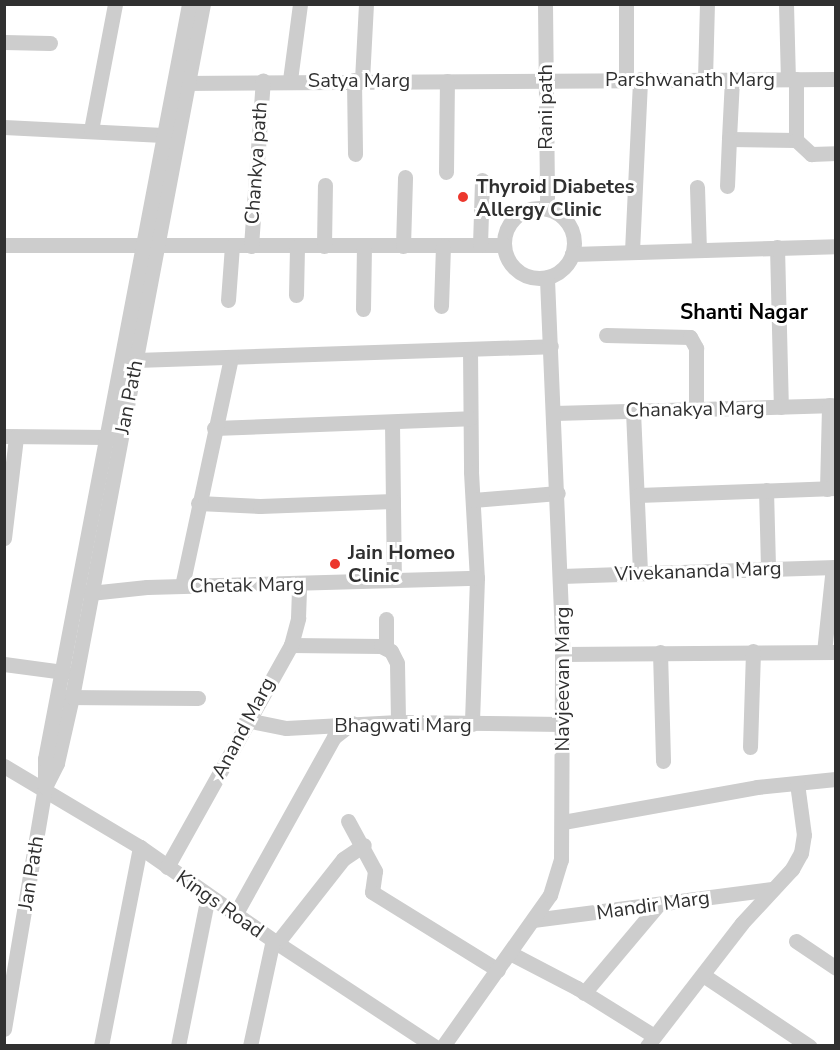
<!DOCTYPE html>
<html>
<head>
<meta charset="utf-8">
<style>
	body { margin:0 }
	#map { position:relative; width:840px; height:1050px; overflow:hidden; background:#fff; font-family:"Nunito Sans",sans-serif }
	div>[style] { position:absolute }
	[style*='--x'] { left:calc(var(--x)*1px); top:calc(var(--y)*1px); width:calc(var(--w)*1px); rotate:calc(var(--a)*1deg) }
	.minor>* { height:15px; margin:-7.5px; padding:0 7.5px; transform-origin:7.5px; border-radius:7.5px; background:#cdcdcd }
	.minor>.ring { margin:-7.5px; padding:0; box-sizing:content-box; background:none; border:15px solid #cdcdcd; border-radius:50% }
	.dots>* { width:16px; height:16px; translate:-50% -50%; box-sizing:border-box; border:3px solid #fff; border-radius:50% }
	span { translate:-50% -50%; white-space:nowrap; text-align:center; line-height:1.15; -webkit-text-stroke:6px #fff; paint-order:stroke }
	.street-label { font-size:20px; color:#303030 }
	.poi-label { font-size:20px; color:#303030; font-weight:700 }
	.left { translate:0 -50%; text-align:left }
	.neighbourhood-label { font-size:21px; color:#000; font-weight:700 }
	.frame { position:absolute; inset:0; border:6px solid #303030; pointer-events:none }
</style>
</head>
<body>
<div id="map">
	<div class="minor">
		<i style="--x:545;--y:4;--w:205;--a:89.4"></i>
		<i style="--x:786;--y:4;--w:75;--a:88.5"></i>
		<i style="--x:4;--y:42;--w:46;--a:1.2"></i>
		<i style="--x:626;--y:79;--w:75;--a:-90"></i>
		<i style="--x:705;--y:79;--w:75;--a:-88.5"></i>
		<i style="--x:732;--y:79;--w:60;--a:92.9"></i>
		<i style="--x:729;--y:139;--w:67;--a:0.9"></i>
		<i style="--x:796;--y:79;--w:61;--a:90"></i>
		<i style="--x:796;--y:140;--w:21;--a:43"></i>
		<i style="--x:811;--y:154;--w:25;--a:-2"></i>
		<i style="--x:290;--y:80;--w:77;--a:-82.5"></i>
		<i style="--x:354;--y:80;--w:74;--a:89.2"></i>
		<i style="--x:362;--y:80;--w:76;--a:-87"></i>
		<i style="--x:180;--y:83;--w:656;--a:-0.35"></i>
		<i style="--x:4;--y:127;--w:159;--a:2.9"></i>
		<i style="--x:91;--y:130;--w:128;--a:-79.2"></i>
		<i style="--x:446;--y:172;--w:91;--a:-89.4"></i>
		<i style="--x:727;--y:186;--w:47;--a:-87.6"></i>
		<i style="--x:697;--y:187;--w:62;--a:88.2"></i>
		<i class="ring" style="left:504px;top:208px;width:55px;height:55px"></i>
		<i style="--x:4;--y:245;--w:500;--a:0"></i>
		<i style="--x:480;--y:245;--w:65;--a:-88.2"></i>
		<i style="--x:251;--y:246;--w:166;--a:-85.9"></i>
		<i style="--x:324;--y:246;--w:61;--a:-89.1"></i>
		<i style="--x:403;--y:246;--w:69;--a:-88.3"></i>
		<i style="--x:777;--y:247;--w:160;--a:88.6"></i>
		<i style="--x:632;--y:251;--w:172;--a:-87.3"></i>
		<i style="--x:572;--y:254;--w:264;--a:-1.7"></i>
		<i style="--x:296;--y:295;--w:48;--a:-88.8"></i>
		<i style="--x:228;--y:300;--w:54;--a:-85.8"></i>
		<i style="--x:441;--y:306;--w:60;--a:-88.1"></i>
		<i style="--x:363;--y:309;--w:63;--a:-89.1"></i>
		<i style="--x:606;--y:335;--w:84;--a:1.4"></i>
		<i style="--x:690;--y:337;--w:13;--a:61"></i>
		<i style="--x:696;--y:348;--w:61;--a:90"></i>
		<i style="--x:470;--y:349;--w:123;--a:89.5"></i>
		<i style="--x:471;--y:472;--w:106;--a:86.8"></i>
		<i style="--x:477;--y:578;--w:146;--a:92"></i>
		<i style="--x:136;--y:360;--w:415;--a:-1.9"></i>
		<i style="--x:633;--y:411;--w:162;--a:87.5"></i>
		<i style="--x:554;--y:413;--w:282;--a:-1.6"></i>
		<i style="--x:392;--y:422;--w:158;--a:89.3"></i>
		<i style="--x:214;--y:428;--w:256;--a:-2.2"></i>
		<i style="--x:4;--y:436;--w:104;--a:0.6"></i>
		<i style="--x:827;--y:489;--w:84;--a:-88.6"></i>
		<i style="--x:766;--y:490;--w:78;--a:88.5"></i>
		<i style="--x:638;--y:495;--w:198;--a:-2"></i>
		<i style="--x:473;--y:500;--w:85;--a:-4.7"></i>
		<i style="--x:198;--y:503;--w:62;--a:2.8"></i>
		<i style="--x:260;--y:506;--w:133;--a:-2.2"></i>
		<i style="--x:4;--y:538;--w:102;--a:-83.2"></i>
		<i style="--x:561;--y:576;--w:275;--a:-1.9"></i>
		<i style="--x:182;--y:586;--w:234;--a:-77.9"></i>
		<i style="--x:90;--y:593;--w:57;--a:-6"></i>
		<i style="--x:147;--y:587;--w:330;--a:-1.6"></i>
		<i style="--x:291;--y:645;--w:90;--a:0.6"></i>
		<i style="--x:381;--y:646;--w:11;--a:27"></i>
		<i style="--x:391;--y:651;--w:13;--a:63"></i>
		<i style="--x:397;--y:663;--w:59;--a:89"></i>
		<i style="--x:386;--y:648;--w:29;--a:-90"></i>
		<i style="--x:660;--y:652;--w:109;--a:88.4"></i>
		<i style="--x:824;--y:652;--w:85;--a:-84"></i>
		<i style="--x:562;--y:654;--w:274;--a:-0.4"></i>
		<i style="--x:4;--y:664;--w:61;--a:7.6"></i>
		<i style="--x:63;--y:697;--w:135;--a:0.4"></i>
		<i style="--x:246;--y:720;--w:41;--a:11.3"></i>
		<i style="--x:286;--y:728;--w:112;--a:-3.1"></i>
		<i style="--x:398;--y:722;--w:164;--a:0.7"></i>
		<i style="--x:750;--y:747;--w:96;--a:-88.2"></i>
		<i style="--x:4;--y:766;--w:158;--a:30.8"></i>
		<i style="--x:140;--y:847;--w:167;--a:35"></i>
		<i style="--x:277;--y:943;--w:188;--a:33.3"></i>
		<i style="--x:47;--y:783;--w:22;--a:-63"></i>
		<i style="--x:57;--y:763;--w:68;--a:-77.2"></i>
		<i style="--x:72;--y:697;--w:705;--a:-79.3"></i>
		<i style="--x:348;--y:821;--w:57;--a:61.6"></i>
		<i style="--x:375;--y:871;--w:21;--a:98"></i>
		<i style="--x:372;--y:892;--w:148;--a:31.8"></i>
		<i style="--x:563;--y:822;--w:197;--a:-10.2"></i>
		<i style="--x:757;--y:787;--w:79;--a:-5.8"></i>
		<i style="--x:167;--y:867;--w:254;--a:-60.8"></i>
		<i style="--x:291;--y:645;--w:28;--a:-75"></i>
		<i style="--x:298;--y:618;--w:34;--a:-88"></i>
		<i style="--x:236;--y:913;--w:201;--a:-60.9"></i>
		<i style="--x:334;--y:737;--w:23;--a:-38"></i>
		<i style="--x:533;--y:920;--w:241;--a:-7.4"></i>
		<i style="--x:796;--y:941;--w:48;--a:34"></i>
		<i style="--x:277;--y:943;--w:107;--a:-51.8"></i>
		<i style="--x:343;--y:859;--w:25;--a:-34"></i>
		<i style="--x:510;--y:953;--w:76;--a:27.6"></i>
		<i style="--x:577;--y:988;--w:91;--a:31.9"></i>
		<i style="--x:703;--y:975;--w:128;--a:33.8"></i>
		<i style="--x:584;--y:993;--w:116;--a:-49.9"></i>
		<i style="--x:4;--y:1029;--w:245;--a:-80.4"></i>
		<i style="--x:45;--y:787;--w:28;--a:-90"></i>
		<i style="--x:45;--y:759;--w:769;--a:-79.2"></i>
		<i style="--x:101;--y:1046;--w:203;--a:-78.9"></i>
		<i style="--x:178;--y:1046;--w:153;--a:-78.7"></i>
		<i style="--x:250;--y:1046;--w:108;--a:-77.8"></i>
		<i style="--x:443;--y:1046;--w:185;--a:-54.7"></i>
		<i style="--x:550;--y:895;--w:37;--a:-73"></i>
		<i style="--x:561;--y:860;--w:223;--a:-89.7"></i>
		<i style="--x:562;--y:637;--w:360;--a:-92.4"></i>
		<i style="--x:647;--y:1046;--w:155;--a:-52.3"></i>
		<i style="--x:742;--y:923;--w:74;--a:-47.2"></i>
		<i style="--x:792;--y:869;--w:18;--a:-61"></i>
		<i style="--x:801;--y:853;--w:18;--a:-81"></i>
		<i style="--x:804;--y:835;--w:52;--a:-97.7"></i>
	</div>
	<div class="dots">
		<i style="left:463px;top:197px;background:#ec372d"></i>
		<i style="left:335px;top:564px;background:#ec372d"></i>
	</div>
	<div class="street-label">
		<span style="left:690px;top:79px">Parshwanath Marg</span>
		<span style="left:359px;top:80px">Satya Marg</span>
		<span style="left:545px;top:107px;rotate:-90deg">Rani path</span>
		<span style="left:256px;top:163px;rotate:-86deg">Chankya path</span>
		<span style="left:129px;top:397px;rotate:-79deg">Jan Path</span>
		<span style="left:695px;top:409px;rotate:-1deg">Chanakya Marg</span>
		<span style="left:698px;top:571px;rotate:-2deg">Vivekananda Marg</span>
		<span style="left:247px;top:585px;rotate:-1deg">Chetak Marg</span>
		<span style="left:562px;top:679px;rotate:-90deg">Navjeevan Marg</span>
		<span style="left:403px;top:725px">Bhagwati Marg</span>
		<span style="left:243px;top:728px;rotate:-62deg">Anand Marg</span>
		<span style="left:31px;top:873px;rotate:-81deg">Jan Path</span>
		<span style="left:220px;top:904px;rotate:35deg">Kings Road</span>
		<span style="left:653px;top:905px;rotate:-8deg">Mandir Marg</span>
	</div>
	<div class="poi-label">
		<span class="left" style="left:476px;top:198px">Thyroid Diabetes<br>Allergy Clinic</span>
		<span class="left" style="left:348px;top:564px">Jain Homeo<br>Clinic</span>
	</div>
	<div class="neighbourhood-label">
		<span style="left:744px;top:312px">Shanti Nagar</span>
	</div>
	<div class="frame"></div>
</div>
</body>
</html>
